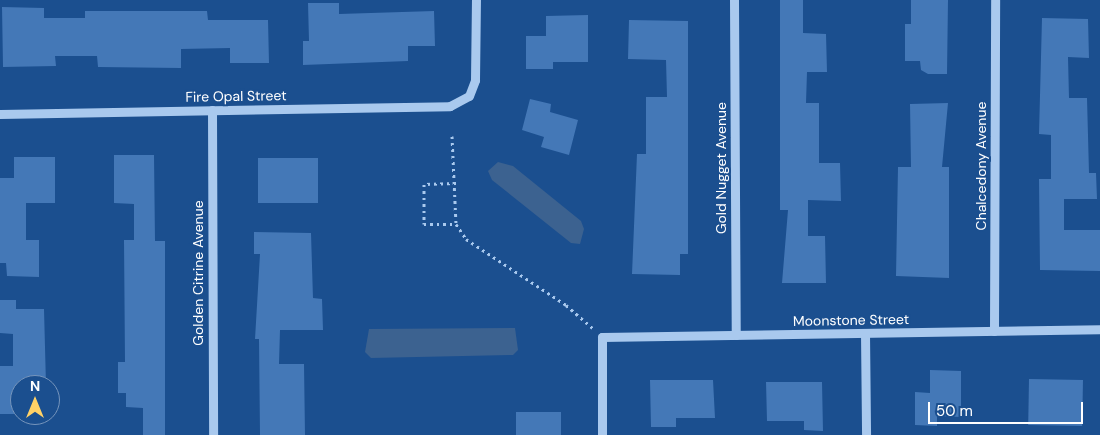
<!DOCTYPE html>
<html>
<head>
<meta charset="utf-8">
<style>
	body { margin:0 }
	#map { position:relative; width:1100px; height:435px; overflow:hidden; background:#1b4f8f; font-family:"DM Sans",sans-serif }
	div>[style] { position:absolute }
	[style*='--x'] { left:calc(var(--x)*1px); top:calc(var(--y)*1px); width:calc(var(--w)*1px); rotate:calc(var(--a)*1deg) }
	.water>* { inset:0; background:#3c6290 }
	.building>* { inset:0; background:#4478b7; transform-origin:0 0 }
	.path>* { height:3px; margin-top:-1.5px; transform-origin:0; background:repeating-linear-gradient(90deg,#a9c9ee 0 2.5px,transparent 0 6.5px) }
	.minor>* { height:9px; margin:-4.5px; padding:0 4.5px; transform-origin:4.5px; border-radius:4.5px; background:#a9c9ee }
	span { translate:-50% -50%; white-space:nowrap; text-align:center; line-height:1.15; -webkit-text-stroke:4px #1b4f8f; paint-order:stroke }
	.street-label { font-size:14px; color:#fff }
	.north { position:absolute; left:10px; top:375px; width:50px; height:50px; box-sizing:border-box; background:#1b4f8f; border:1px solid #7695bc; border-radius:50%; rotate:0deg; font-size:14px; font-weight:700; line-height:20px; text-align:center; color:#fff }
	.north::after { content:''; display:block; margin:auto; width:18px; height:22px; background:#ffd166; clip-path:polygon(50% 0,100% 100%,50% 72%,0 100%) }
	.scale { position:absolute; left:928px; top:402px; width:155px; height:22px; box-sizing:border-box; border:2px solid #fff; border-top:0; padding-left:6px; font-size:15px; line-height:18px; white-space:nowrap; color:#fff; -webkit-text-stroke:4px #1b4f8f; paint-order:stroke }
</style>
</head>
<body>
<div id="map">
	<div class="water">
		<i style="clip-path:polygon(498px 162px,513px 166px,581px 221px,584px 229px,580px 244px,571px 243px,492px 180px,488px 171px)"></i>
		<i style="clip-path:polygon(369px 329px,515px 328px,518px 350px,513px 355px,371px 358px,365px 352px)"></i>
	</div>
	<div class="building">
		<i style="clip-path:polygon(780px 0,803px 0,803px 33px,826px 34px,827px 72px,807px 72px,806px 103px,819px 103px,819px 163px,840px 163px,841px 201px,808px 200px,808px 236px,825px 236px,826px 283px,782px 283px,788px 210px,780px 210px)"></i>
		<i style="clip-path:polygon(911px 0,948px 0,947px 74px,928px 74px,921px 70px,920px 61px,905px 61px,905px 24px,911px 24px)"></i>
		<i style="clip-path:polygon(308px 3px,339px 3px,339px 14px,434px 11px,435px 46px,408px 46px,408px 61px,303px 65px,303px 41px,309px 41px)"></i>
		<i style="clip-path:polygon(2px 7px,44px 8px,44px 18px,85px 18px,85px 11px,207px 11px,208px 20px,268px 20px,269px 63px,230px 63px,230px 48px,181px 49px,181px 68px,98px 67px,97px 56px,55px 56px,56px 66px,3px 67px)"></i>
		<i style="clip-path:polygon(588px 15px,588px 62px,553px 62px,553px 69px,526px 69px,526px 36px,546px 36px,546px 16px)"></i>
		<i style="clip-path:polygon(1042px 18px,1088px 19px,1089px 58px,1068px 57px,1069px 98px,1087px 98px,1089px 173px,1096px 173px,1097px 199px,1064px 199px,1064px 230px,1100px 230px,1100px 271px,1040px 270px,1039px 179px,1051px 179px,1051px 135px,1039px 134px)"></i>
		<i style="clip-path:polygon(629px 20px,688px 21px,688px 254px,680px 254px,680px 275px,632px 274px,637px 154px,646px 154px,646px 97px,667px 97px,666px 60px,628px 59px)"></i>
		<i style="clip-path:polygon(530px 99px,551px 104px,550px 112px,578px 120px,569px 155px,541px 147px,544px 137px,522px 130px)"></i>
		<i style="clip-path:polygon(948px 103px,942px 167px,949px 167px,949px 278px,896px 276px,898px 167px,911px 167px,910px 104px)"></i>
		<i style="clip-path:polygon(114px 155px,154px 155px,155px 241px,165px 241px,165px 435px,143px 435px,143px 408px,126px 407px,126px 393px,118px 393px,118px 362px,125px 362px,124px 240px,134px 240px,134px 204px,114px 203px)"></i>
		<i style="clip-path:polygon(14px 157px,55px 157px,55px 203px,26px 203px,26px 240px,39px 240px,39px 277px,7px 276px,6px 263px,0 263px,0 178px,14px 178px)"></i>
		<i style="left:258px;top:158px;width:60px;height:45px"></i>
		<i style="clip-path:polygon(254px 232px,311px 233px,313px 298px,322px 299px,323px 330px,280px 330px,279px 364px,304px 364px,305px 435px,260px 435px,259px 339px,255px 339px,260px 254px,254px 254px)"></i>
		<i style="clip-path:polygon(0 300px,16px 300px,16px 309px,44px 309px,46px 385px,20px 385px,20px 414px,0 414px,0 366px,13px 366px,13px 334px,0 333px)"></i>
		<i style="clip-path:polygon(930px 370px,961px 371px,961px 417px,937px 416px,937px 426px,915px 425px,915px 392px,930px 393px)"></i>
		<i style="left:1029px;top:379px;width:54px;height:46px;rotate:1deg"></i>
		<i style="clip-path:polygon(650px 380px,713px 380px,715px 418px,676px 418px,676px 427px,651px 427px)"></i>
		<i style="clip-path:polygon(766px 382px,822px 382px,823px 431px,804px 430px,804px 421px,767px 421px)"></i>
		<i style="left:516px;top:412px;width:45px;height:23px"></i>
	</div>
	<div class="path">
		<i style="--x:452;--y:136;--w:88;--a:87.4"></i>
		<i style="--x:456;--y:224;--w:18;--a:56"></i>
		<i style="--x:466;--y:239;--w:120;--a:33.4"></i>
		<i style="--x:566;--y:305;--w:35;--a:41"></i>
		<i style="--x:456;--y:183;--w:32;--a:178"></i>
		<i style="--x:424;--y:184;--w:40;--a:90"></i>
		<i style="--x:424;--y:224;--w:32;--a:0"></i>
	</div>
	<div class="minor">
		<i style="--x:734;--y:0;--w:335;--a:89.7"></i>
		<i style="--x:212;--y:110;--w:325;--a:89.8"></i>
		<i style="--x:0;--y:114;--w:450;--a:-1"></i>
		<i style="--x:450;--y:106;--w:21;--a:-28"></i>
		<i style="--x:469;--y:96;--w:17;--a:-69"></i>
		<i style="--x:475;--y:80;--w:80;--a:-89.3"></i>
		<i style="--x:994;--y:331;--w:331;--a:-89.8"></i>
		<i style="--x:865;--y:333;--w:102;--a:89.4"></i>
		<i style="--x:602;--y:435;--w:98;--a:-90"></i>
		<i style="--x:602;--y:337;--w:498;--a:-0.9"></i>
	</div>
	<div class="street-label">
		<span style="left:236px;top:96px;rotate:-1deg">Fire Opal Street</span>
		<span style="left:981px;top:166px;rotate:-90deg">Chalcedony Avenue</span>
		<span style="left:721px;top:168px;rotate:-90deg">Gold Nugget Avenue</span>
		<span style="left:198px;top:273px;rotate:-90deg">Golden Citrine Avenue</span>
		<span style="left:851px;top:320px;rotate:-1deg">Moonstone Street</span>
	</div>
	<div class="north">N</div>
	<div class="scale">50 m</div>
</div>
</body>
</html>
